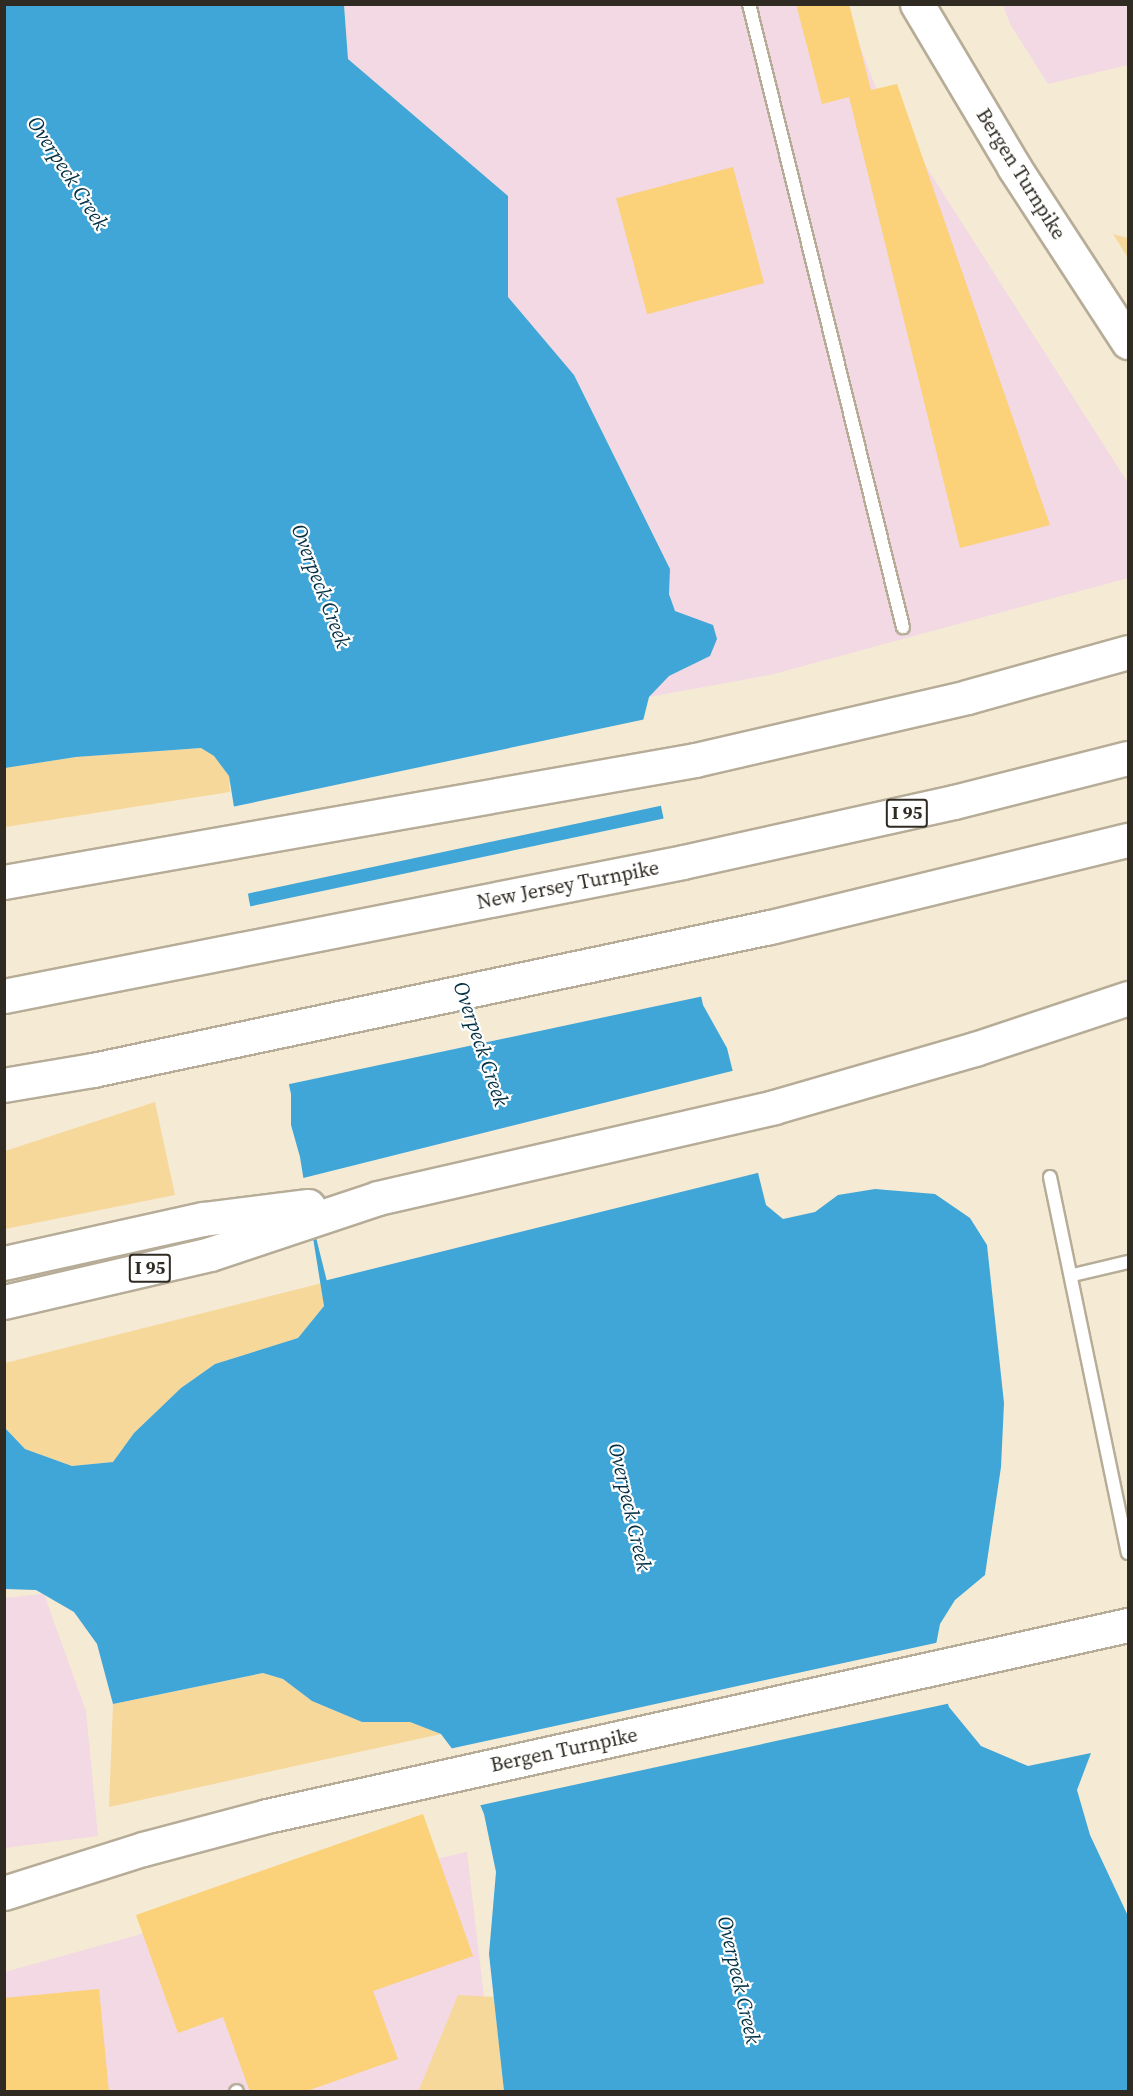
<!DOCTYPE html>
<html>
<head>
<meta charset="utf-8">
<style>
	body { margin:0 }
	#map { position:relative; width:1133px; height:2096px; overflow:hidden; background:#f5ead4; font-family:"Source Serif 4",serif }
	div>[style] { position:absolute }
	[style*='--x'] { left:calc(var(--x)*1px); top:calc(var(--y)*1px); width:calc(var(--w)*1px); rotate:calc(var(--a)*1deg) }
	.industrial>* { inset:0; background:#f2d9e4 }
	.green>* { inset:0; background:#f7d89b }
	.water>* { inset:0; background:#40a6d7 }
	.pier>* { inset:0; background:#f5ead4; transform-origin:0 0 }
	.building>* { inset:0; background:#fbd179; transform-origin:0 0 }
	.roads { filter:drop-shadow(2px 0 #b6ac97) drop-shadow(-2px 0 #b6ac97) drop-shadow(0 2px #b6ac97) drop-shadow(0 -2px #b6ac97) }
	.service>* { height:12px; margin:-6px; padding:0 6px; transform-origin:6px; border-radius:6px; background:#fff }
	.secondary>* { height:33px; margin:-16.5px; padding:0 16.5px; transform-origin:16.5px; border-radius:16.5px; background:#fff }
	.motorway>* { height:33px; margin:-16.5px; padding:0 16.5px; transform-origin:16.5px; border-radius:16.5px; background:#fff }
	span { translate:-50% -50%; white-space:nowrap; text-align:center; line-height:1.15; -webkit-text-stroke:4.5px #fff; paint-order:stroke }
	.shield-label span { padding:2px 4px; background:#fff; border:2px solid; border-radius:4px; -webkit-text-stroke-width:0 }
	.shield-label { font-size:18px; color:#2f2b23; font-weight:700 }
	.street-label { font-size:20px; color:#2f2b23 }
	.water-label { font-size:21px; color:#023044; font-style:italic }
	.frame { position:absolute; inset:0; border:6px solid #2f2b23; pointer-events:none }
</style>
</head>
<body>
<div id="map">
	<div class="industrial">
		<i style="clip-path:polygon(344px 5px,844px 5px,876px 88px,1128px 483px,1128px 578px,770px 675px,649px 697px,669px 676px,710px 656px,713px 626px,675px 611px,669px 594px,670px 568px,574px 375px,508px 297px,508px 196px,348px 59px)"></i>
		<i style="clip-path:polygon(1003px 5px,1128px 5px,1128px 65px,1048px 84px,1010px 24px)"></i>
		<i style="clip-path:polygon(44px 1594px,86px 1711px,98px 1836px,5px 1848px,4px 1598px)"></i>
		<i style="clip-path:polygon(467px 1852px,495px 2091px,5px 2092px,5px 1972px,295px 1891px)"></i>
	</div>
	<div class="green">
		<i style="clip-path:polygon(1113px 234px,1128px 238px,1128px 258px)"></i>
		<i style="clip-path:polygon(201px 748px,214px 756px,229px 776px,230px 792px,5px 827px,5px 768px,76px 757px)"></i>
		<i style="clip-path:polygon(155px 1102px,175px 1195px,5px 1229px,5px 1151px)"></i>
		<i style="clip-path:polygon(322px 1283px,324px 1306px,298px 1338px,215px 1364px,181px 1388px,134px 1433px,113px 1462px,72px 1466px,25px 1449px,5px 1428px,5px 1363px)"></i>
		<i style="clip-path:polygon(263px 1673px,283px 1679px,312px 1701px,362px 1722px,410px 1722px,441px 1734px,109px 1807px,113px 1704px)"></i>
		<i style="clip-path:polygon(458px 1995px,494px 1997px,504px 2091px,418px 2092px)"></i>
	</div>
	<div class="water">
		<i style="clip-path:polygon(5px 5px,344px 5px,348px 59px,508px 196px,508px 297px,574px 375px,670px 569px,669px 594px,675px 611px,713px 625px,717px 639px,710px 656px,669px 676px,649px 697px,643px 721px,703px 1005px,727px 1048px,766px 1205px,783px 1219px,815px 1212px,838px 1195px,875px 1189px,935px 1194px,970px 1218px,987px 1245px,1004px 1403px,1001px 1467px,985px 1575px,955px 1600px,940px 1624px,935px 1650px,939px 1677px,949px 1707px,981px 1746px,1028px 1766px,1091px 1753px,1077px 1790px,1090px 1835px,1128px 1916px,1128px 2091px,504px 2091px,489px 1954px,496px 1872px,484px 1814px,462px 1762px,441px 1734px,410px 1722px,362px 1722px,312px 1701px,283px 1679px,263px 1673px,113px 1704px,97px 1644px,74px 1612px,36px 1590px,5px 1589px,5px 1428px,25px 1449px,72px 1466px,113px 1462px,134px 1433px,181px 1388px,215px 1364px,298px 1338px,324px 1306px,300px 1157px,291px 1125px,291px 1094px,249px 900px,229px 776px,214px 756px,201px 748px,76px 757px,5px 768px)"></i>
	</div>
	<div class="pier">
		<i style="left:646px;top:719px;width:88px;height:426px;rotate:78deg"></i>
		<i style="left:666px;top:818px;width:182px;height:427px;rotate:78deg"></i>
		<i style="left:736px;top:1070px;width:105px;height:448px;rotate:76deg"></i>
		<i style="clip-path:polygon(940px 1642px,942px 1676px,951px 1703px,477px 1806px,459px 1764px,449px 1749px)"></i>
	</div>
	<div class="building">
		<i style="clip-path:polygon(796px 4px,849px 4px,871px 90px,897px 84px,1050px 525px,960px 548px,849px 97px,822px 104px)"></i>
		<i style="left:733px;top:167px;width:120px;height:121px;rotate:75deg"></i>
		<i style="clip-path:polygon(423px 1814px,473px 1956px,373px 1991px,398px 2059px,304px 2092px,250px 2092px,223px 2017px,178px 2033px,136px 1915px)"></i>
		<i style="clip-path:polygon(99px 1989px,109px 2092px,4px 2092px,4px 1998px)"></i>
	</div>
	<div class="roads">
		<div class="service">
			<i style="--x:749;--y:4;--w:642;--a:76.12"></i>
			<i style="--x:1050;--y:1177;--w:384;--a:78.3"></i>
			<i style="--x:1073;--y:1275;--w:57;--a:-13.3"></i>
			<i style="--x:236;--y:2092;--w:1;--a:-45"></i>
		</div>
		<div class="secondary">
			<i style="--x:917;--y:4;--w:190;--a:59.2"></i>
			<i style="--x:1014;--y:167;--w:209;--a:56.9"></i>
			<i style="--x:4;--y:1893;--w:146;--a:-17.6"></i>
			<i style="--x:143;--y:1849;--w:128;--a:-14.9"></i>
			<i style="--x:267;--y:1816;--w:882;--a:-12.51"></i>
		</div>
		<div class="motorway">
			<i style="--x:4;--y:882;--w:702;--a:-10.01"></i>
			<i style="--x:695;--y:760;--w:279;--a:-13"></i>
			<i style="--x:967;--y:697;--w:167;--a:-15.6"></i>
			<i style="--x:4;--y:996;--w:692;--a:-11.16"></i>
			<i style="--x:683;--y:862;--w:278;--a:-12.5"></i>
			<i style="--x:954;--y:802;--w:179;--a:-14.2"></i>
			<i style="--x:4;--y:1085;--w:90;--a:-9.6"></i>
			<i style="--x:93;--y:1070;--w:692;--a:-11.93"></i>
			<i style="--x:770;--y:927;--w:368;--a:-13.7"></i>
			<i style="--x:4;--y:1263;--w:204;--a:-12.5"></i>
			<i style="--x:203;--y:1219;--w:106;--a:-7.1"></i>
			<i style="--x:4;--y:1302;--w:212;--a:-13.1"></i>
			<i style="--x:210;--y:1254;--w:177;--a:-18.4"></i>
			<i style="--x:378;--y:1198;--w:406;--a:-12.9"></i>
			<i style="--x:774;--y:1107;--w:209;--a:-16.1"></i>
			<i style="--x:975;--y:1049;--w:161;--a:-18.4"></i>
		</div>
	</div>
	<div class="shield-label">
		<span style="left:907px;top:813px">I 95</span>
		<span style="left:150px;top:1268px">I 95</span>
	</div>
	<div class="street-label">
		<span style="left:1021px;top:174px;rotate:58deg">Bergen Turnpike</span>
		<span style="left:568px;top:885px;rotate:-11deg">New Jersey Turnpike</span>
		<span style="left:564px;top:1750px;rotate:-12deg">Bergen Turnpike</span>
	</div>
	<div class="water-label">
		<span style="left:68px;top:173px;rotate:57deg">Overpeck Creek</span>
		<span style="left:321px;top:586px;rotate:69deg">Overpeck Creek</span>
		<span style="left:481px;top:1044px;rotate:71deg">Overpeck Creek</span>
		<span style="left:630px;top:1507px;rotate:77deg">Overpeck Creek</span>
		<span style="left:739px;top:1980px;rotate:77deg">Overpeck Creek</span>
	</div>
	<div class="frame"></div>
</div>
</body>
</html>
